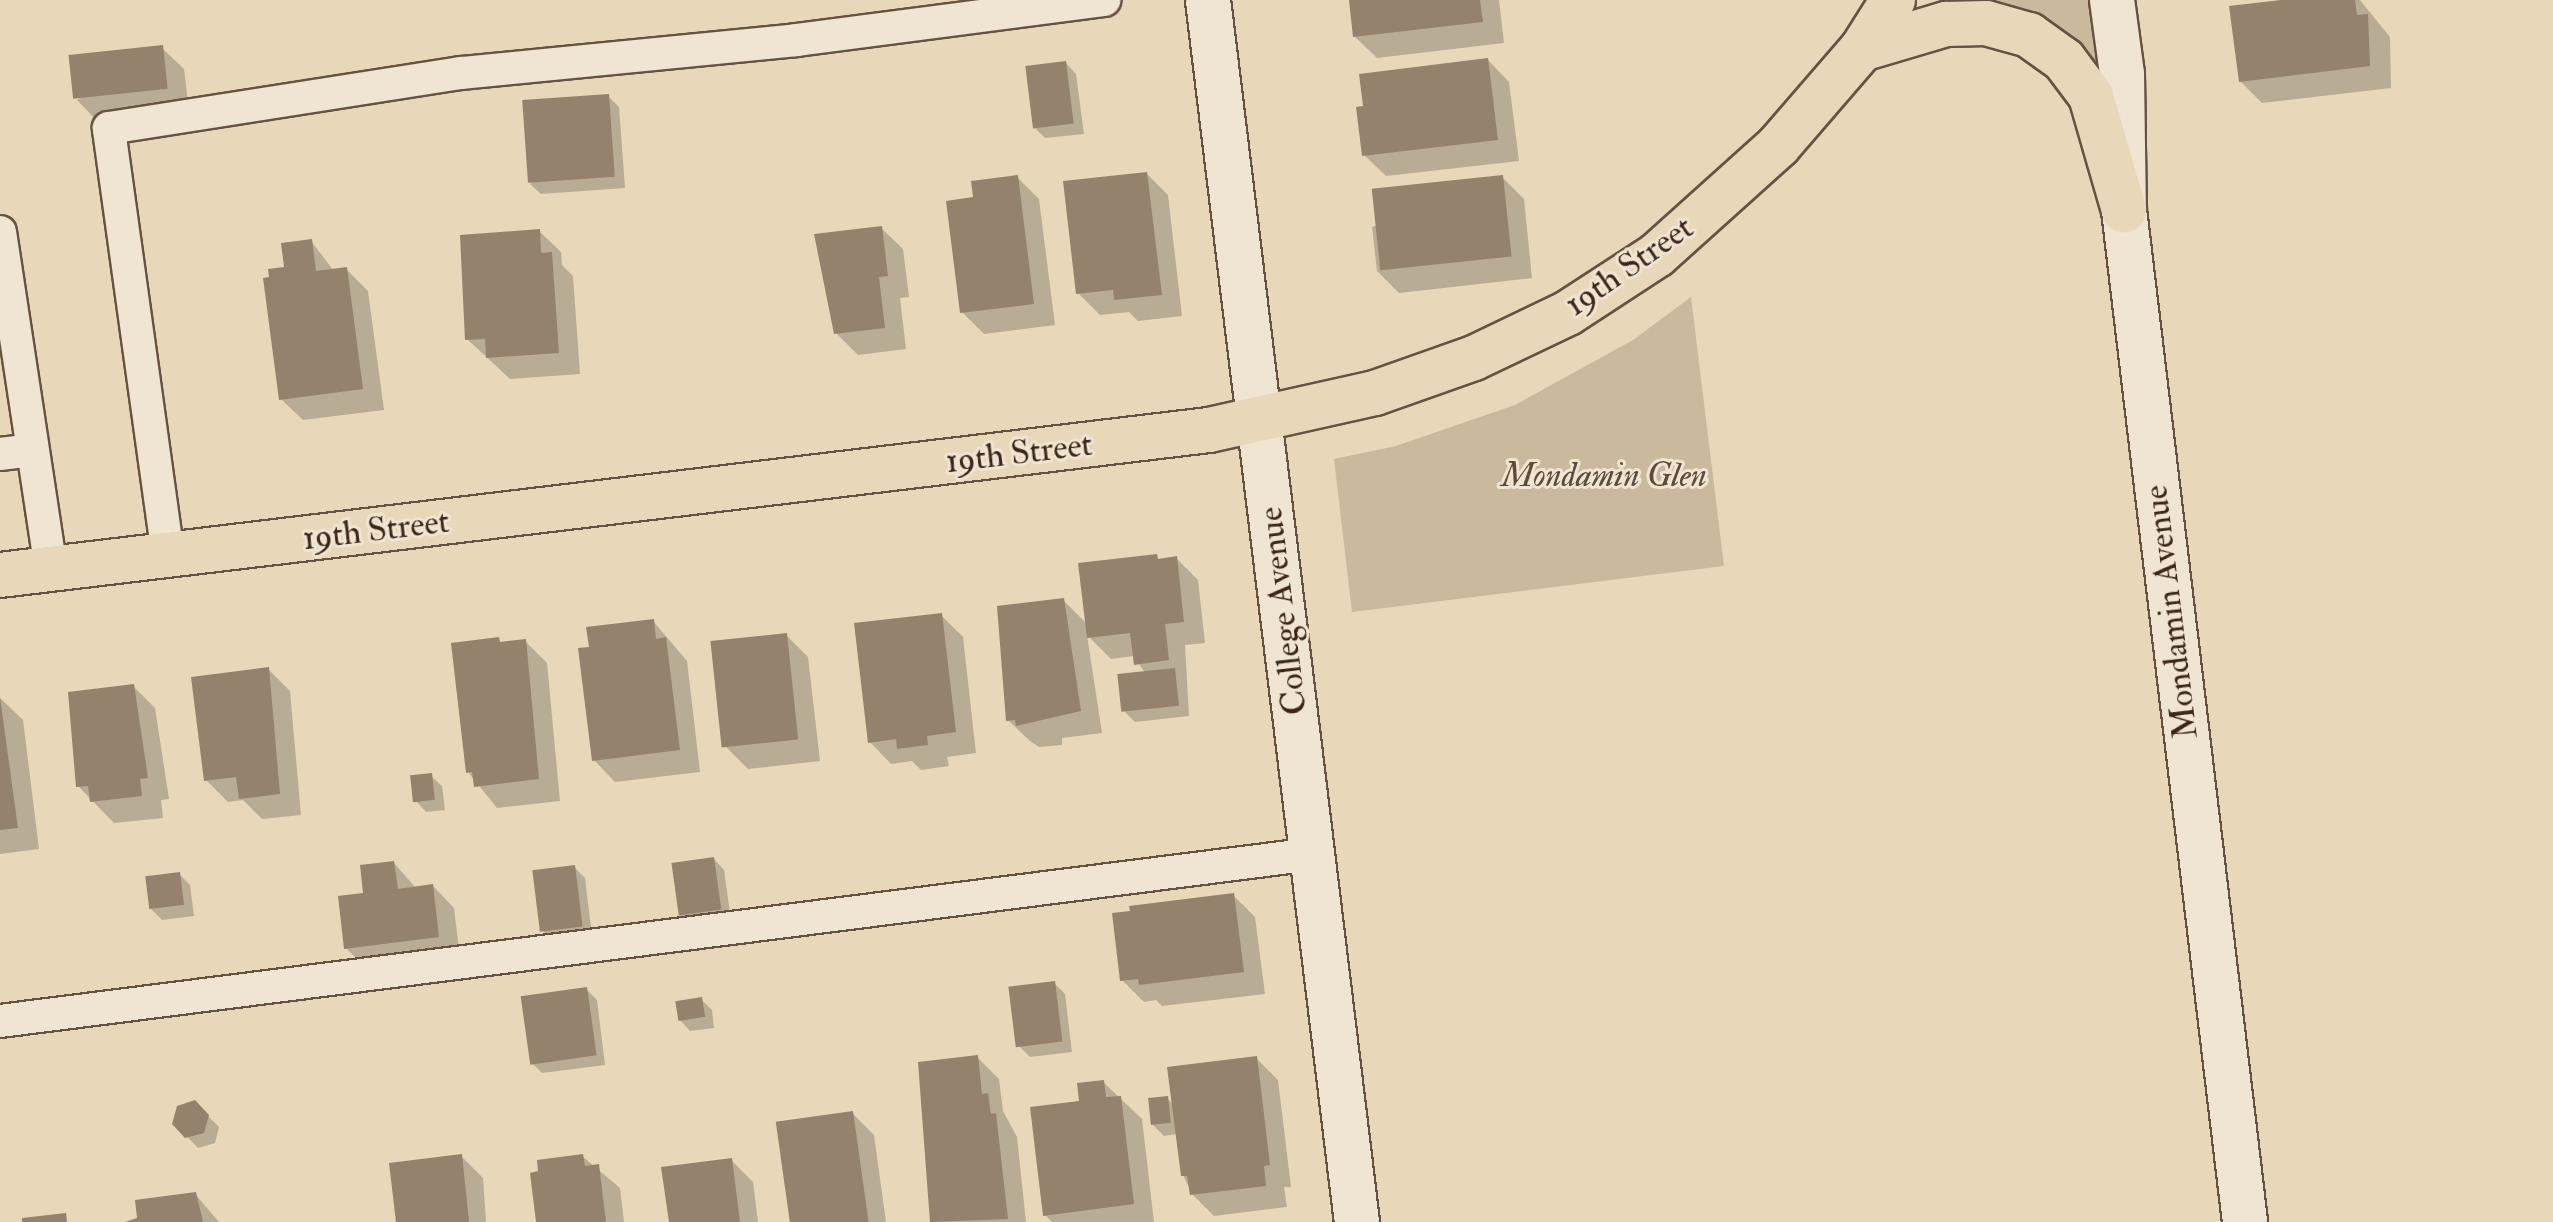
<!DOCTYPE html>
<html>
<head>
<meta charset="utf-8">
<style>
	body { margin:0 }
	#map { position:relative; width:2553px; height:1222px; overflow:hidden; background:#e8d7b9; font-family:"IM FELL Double Pica",serif }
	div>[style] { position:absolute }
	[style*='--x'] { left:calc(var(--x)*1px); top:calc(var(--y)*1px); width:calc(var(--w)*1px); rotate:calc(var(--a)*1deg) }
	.green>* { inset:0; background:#cbb99e }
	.shadow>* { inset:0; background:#0003 }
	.building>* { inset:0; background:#95826c; transform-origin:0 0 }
	.roads { filter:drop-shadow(2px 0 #665241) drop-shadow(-2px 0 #665241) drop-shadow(0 2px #665241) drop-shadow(0 -2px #665241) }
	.lane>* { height:32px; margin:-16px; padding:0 16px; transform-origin:16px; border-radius:16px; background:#f0e5d2 }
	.street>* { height:44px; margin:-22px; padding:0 22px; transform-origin:22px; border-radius:22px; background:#f0e5d2 }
	.primary>* { height:44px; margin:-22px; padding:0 22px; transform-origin:22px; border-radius:22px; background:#e8d7b9 }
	span { translate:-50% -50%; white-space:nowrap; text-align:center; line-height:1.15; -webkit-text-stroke:6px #f0e5d2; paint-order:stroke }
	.street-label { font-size:34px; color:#3b2619 }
	.park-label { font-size:34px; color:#5f4b3a; font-style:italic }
</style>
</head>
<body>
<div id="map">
	<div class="green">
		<i style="clip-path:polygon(1952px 0,2091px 0,2101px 76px,1955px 2px)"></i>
		<i style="clip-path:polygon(1691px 297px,1724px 566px,1352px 612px,1334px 459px,1396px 446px,1515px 405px,1633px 340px)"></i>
	</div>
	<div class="shadow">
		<i style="clip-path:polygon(1351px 0,1499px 0,1504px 43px,1377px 58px,1355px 37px)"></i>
		<i style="clip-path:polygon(2298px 0,2360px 0,2390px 37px,2391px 88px,2262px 103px,2241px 82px)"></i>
		<i style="clip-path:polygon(162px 48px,184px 69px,189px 110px,98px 122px,77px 100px)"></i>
		<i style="clip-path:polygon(1488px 60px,1509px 82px,1519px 161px,1386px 176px,1364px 155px)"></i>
		<i style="clip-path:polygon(1066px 63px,1076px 74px,1084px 134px,1045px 138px,1034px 127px)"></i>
		<i style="clip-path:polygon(608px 96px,619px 107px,625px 188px,541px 194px,530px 184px)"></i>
		<i style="clip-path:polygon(1147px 174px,1168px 195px,1182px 316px,1138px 321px,1129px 312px,1100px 315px,1078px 293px)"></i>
		<i style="clip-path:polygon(1017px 177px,1039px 199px,1055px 325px,984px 334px,962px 312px)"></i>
		<i style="clip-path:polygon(1502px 177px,1524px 199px,1532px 278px,1399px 293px,1377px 271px,1372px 227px)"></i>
		<i style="clip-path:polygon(881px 228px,903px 249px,909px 297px,900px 298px,906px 349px,858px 355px,836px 333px)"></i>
		<i style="clip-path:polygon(539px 231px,561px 252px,562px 265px,573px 276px,580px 374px,510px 379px,467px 339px)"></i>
		<i style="clip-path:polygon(311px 241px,334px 271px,346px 269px,368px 291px,384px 410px,303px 420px,281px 399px,286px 268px)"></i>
		<i style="clip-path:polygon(1176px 558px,1198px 580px,1205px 643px,1185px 645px,1189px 716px,1135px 722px,1124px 711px,1145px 673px,1134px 656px,1111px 659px,1087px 635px,1102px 733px,1062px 738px,1062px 745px,1039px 747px,1030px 741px,1008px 720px,1063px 600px,1088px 625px)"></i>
		<i style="clip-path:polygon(941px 615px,963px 637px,976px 753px,947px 757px,949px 766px,921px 770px,912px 761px,891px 764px,870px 742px)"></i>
		<i style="clip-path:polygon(653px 621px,687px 661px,700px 772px,615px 782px,594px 760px,591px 649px)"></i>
		<i style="clip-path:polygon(786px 635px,808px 657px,820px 761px,748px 769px,726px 747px)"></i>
		<i style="clip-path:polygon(525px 641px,547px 663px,560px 801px,497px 808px,468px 772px)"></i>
		<i style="clip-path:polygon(268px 669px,290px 691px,301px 815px,262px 819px,243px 800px,228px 802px,206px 780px)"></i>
		<i style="clip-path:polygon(133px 686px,155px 708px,169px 799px,161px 800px,163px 818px,114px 823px,78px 786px)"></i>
		<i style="clip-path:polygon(0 698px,23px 720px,39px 849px,0 854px)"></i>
		<i style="clip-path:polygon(431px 776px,442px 786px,445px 810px,426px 812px,416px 801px)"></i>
		<i style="clip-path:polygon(714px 859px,724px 870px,731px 920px,690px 925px,679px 914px)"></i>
		<i style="clip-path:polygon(394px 863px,416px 888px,433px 886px,454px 908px,460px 958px,368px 970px,346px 948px,365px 895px)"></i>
		<i style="clip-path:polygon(574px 867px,585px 878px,592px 936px,552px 940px,541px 929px)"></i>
		<i style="clip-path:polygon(179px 874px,190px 885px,194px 916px,162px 920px,151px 909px)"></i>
		<i style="clip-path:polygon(1233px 895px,1255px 917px,1265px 994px,1162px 1006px,1156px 1000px,1144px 1002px,1122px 980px)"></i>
		<i style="clip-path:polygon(1054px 983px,1065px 994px,1072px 1052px,1030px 1057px,1019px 1046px)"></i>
		<i style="clip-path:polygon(587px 990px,597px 1000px,605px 1065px,542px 1073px,531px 1062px)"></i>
		<i style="clip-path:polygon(701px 999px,712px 1010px,714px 1028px,690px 1031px,680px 1020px)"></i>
		<i style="clip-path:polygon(977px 1057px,999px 1079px,1003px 1111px,1017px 1137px,1026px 1222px,932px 1222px,920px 1063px)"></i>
		<i style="clip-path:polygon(1256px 1058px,1278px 1080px,1291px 1187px,1284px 1187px,1287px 1207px,1214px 1216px,1192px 1194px,1183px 1175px,1177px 1134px,1164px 1136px,1153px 1125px,1167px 1098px,1174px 1105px)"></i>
		<i style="clip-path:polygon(1103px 1082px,1142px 1119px,1154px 1222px,1052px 1222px,1045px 1215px,1082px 1102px)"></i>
		<i style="clip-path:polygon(195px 1103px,219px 1127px,215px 1143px,198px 1148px,174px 1123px)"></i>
		<i style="clip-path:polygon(852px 1113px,874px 1135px,886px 1222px,790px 1222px)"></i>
		<i style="clip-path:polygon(461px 1156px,483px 1178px,486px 1222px,400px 1222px)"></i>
		<i style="clip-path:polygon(582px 1156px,620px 1188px,624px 1222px,538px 1222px,541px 1173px)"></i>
		<i style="clip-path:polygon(731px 1160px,753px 1182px,758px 1222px,671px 1222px)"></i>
		<i style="clip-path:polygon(195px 1194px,219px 1222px,130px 1222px)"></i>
	</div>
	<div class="building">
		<i style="clip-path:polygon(1349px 0,1480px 0,1483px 22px,1353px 37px)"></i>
		<i style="clip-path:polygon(2281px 0,2355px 0,2357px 15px,2368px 14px,2370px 66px,2239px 82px,2229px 6px)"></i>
		<i style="left:163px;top:45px;width:44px;height:95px;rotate:84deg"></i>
		<i style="clip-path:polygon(1488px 58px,1498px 140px,1362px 156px,1356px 107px,1363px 106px,1359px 74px)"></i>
		<i style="left:1066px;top:61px;width:63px;height:41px;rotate:83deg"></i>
		<i style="left:609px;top:94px;width:83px;height:87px;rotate:86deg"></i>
		<i style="clip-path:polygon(1147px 172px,1162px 295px,1114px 300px,1113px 290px,1076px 294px,1063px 181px)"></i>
		<i style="clip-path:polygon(1018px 175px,1034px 304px,960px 313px,946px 201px,973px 197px,971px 181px)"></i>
		<i style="left:1503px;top:175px;width:82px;height:132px;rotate:84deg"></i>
		<i style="clip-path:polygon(882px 226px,888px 276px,879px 277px,885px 328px,834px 334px,814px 234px)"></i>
		<i style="clip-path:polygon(540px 229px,541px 253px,552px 252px,559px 353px,486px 358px,485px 339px,465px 340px,460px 235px)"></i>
		<i style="clip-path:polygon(312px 239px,316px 271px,347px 267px,363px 389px,279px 400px,263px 278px,269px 277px,268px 269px,284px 267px,281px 243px)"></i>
		<i style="clip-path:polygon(1157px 554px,1158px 559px,1177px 556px,1184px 622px,1165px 624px,1169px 660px,1134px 665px,1130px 633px,1087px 638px,1078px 563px)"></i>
		<i style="clip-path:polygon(1064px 598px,1081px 711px,1016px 726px,1015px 720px,1006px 721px,997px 606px)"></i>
		<i style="clip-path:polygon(942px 613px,956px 732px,927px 736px,928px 745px,897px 749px,896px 739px,868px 743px,854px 623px)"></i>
		<i style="clip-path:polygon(654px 619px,656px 639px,666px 637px,680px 750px,592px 761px,578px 648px,589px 647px,586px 627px)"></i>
		<i style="left:787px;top:633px;width:107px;height:77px;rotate:84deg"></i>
		<i style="clip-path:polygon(499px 637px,500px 642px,526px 639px,539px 779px,474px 787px,472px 772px,466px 773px,451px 643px)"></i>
		<i style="clip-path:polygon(269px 667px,280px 794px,239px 799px,236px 777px,204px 781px,191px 677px)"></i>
		<i style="left:1175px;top:668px;width:38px;height:58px;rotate:84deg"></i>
		<i style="clip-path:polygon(134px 684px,148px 778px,140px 779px,142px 796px,90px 802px,88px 786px,76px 787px,68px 692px)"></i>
		<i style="clip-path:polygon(0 697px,18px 828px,0 830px)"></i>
		<i style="left:432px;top:773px;width:27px;height:22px;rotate:84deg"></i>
		<i style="left:714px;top:857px;width:53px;height:43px;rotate:82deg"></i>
		<i style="clip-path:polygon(394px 861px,398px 889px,433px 884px,439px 937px,344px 949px,338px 896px,363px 893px,360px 865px)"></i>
		<i style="left:575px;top:865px;width:62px;height:43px;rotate:83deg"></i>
		<i style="left:180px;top:872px;width:33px;height:35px;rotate:83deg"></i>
		<i style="clip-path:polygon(1234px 893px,1244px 972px,1139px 985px,1138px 979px,1120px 981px,1112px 913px,1130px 911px,1129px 906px)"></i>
		<i style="left:1055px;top:981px;width:61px;height:47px;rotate:83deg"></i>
		<i style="left:587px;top:987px;width:69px;height:67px;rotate:82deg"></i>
		<i style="left:702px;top:997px;width:20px;height:27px;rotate:81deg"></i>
		<i style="clip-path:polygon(978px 1055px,982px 1094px,988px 1093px,991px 1114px,996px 1113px,1008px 1219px,930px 1222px,918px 1062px)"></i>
		<i style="clip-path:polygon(1257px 1056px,1270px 1165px,1264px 1166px,1266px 1186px,1190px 1195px,1187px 1176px,1181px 1176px,1167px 1067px)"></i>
		<i style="clip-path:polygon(1104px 1080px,1106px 1097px,1121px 1096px,1134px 1204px,1043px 1216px,1030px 1107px,1079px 1101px,1077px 1083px)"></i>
		<i style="left:1168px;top:1096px;width:27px;height:20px;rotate:84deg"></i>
		<i style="clip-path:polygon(195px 1100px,209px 1115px,204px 1133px,185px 1138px,172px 1124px,177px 1106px)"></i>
		<i style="left:853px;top:1111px;width:112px;height:78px;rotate:82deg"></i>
		<i style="clip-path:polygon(462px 1154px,469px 1222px,396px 1222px,389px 1163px)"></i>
		<i style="clip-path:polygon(583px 1154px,585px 1166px,599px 1164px,606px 1222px,536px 1222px,530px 1173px,538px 1171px,537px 1160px)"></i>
		<i style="clip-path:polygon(732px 1158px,740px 1222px,669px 1222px,661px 1167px)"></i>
		<i style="clip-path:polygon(196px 1192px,203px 1222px,125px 1222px,137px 1218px,135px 1200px)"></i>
		<i style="clip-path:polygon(66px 1213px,67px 1222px,22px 1222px,22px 1218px)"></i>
	</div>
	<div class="roads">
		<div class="lane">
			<i style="--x:0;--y:232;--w:341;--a:81.4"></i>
			<i style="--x:0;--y:454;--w:32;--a:-7"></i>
			<i style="--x:168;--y:555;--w:431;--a:-97.9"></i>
			<i style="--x:109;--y:128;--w:356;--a:-8.9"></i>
			<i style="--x:461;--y:73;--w:337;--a:-5.6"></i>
			<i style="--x:796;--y:40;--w:311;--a:-7.4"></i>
			<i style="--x:0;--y:1021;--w:1323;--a:-7.25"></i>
		</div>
		<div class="street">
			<i style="--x:1208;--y:0;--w:1231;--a:83.05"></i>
			<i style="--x:2112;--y:0;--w:75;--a:82.3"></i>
			<i style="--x:2122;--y:74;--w:136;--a:89.2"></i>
			<i style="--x:2124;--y:210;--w:1019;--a:83.18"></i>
		</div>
		<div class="primary">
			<i style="--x:1862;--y:49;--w:88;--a:-16.6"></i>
			<i style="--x:1946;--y:24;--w:40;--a:-1.4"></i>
			<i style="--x:1986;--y:23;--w:45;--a:15.6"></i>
			<i style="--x:2029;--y:35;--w:43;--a:35.5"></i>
			<i style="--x:2064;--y:60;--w:45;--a:53.1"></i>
			<i style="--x:2091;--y:96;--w:119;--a:73.9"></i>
			<i style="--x:0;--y:575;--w:1218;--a:-6.84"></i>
			<i style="--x:1209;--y:430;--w:170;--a:-12.6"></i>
			<i style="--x:1375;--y:393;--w:105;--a:-19.5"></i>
			<i style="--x:1474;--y:358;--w:104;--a:-25.6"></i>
			<i style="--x:1568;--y:313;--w:106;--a:-33.1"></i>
			<i style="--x:1657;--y:255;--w:164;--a:-42"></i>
			<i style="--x:1779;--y:145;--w:127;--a:-49.2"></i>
			<i style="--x:1862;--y:49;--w:58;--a:-57.7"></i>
		</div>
	</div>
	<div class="street-label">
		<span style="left:1629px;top:266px;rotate:-35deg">19th Street</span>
		<span style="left:1019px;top:453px;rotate:-7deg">19th Street</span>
		<span style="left:376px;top:530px;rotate:-7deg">19th Street</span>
		<span style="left:1283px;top:611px;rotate:-97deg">College Avenue</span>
		<span style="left:2171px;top:612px;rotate:-97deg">Mondamin Avenue</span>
	</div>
	<div class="park-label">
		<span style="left:1604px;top:476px">Mondamin Glen</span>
	</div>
</div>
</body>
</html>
